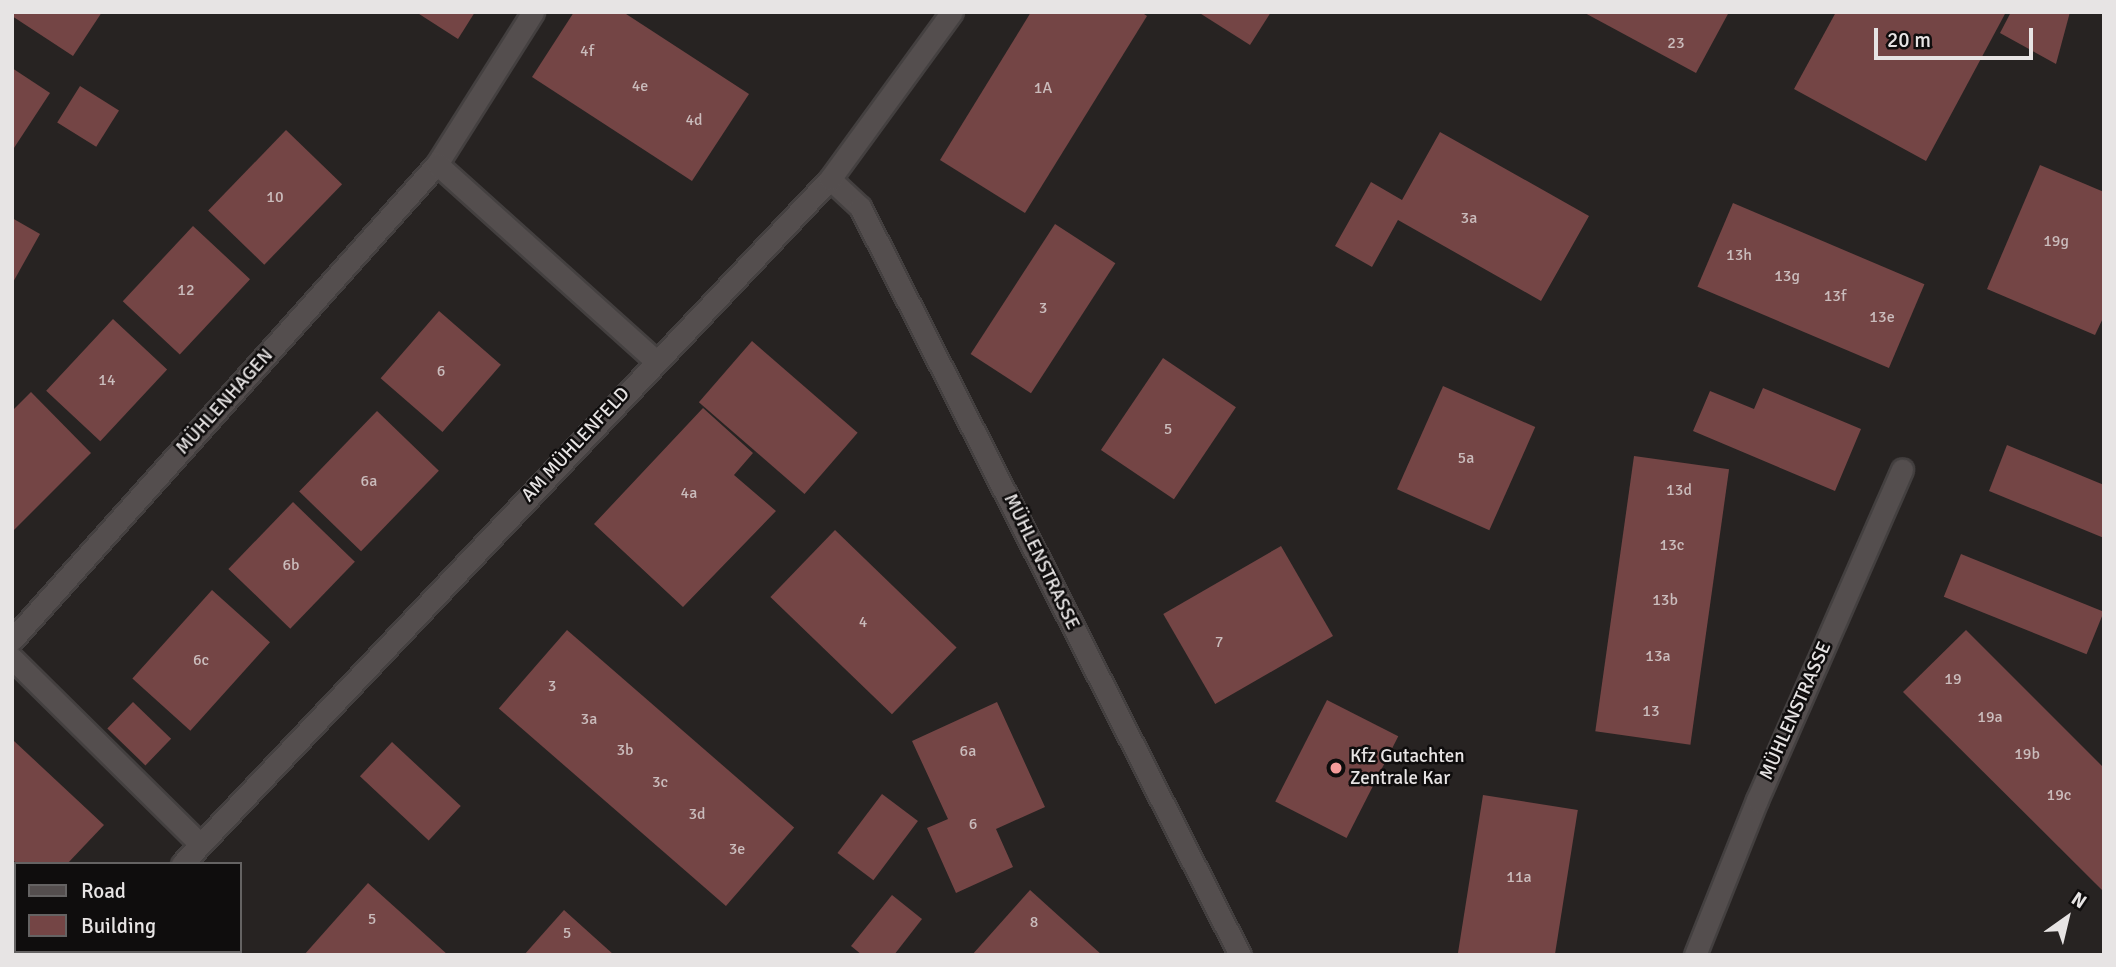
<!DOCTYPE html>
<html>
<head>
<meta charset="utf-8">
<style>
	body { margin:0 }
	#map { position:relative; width:2116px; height:967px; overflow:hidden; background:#272322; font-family:Signika,sans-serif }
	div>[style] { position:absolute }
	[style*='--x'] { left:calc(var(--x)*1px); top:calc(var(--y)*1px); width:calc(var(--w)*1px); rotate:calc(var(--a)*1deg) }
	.building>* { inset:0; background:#744545; transform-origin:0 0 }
	.roads { filter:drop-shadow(2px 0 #444040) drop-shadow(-2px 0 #444040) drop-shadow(0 2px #444040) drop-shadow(0 -2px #444040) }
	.minor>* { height:21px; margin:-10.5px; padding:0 10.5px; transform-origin:10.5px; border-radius:10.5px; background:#544e4e }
	.dots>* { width:19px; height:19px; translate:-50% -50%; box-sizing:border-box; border:4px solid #0f0d0d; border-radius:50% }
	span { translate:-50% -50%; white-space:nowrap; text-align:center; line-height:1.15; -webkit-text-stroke:5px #0f0d0d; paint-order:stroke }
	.number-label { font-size:16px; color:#cabcbc }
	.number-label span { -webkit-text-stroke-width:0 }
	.street-label { font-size:19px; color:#e7e4e4 }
	.poi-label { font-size:19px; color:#e7e4e4 }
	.left { translate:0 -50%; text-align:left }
	.frame { position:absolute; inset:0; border:14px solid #e7e4e4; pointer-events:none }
	.legend { position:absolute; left:14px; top:862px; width:228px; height:91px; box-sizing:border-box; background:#0f0d0d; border:2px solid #656363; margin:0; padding:9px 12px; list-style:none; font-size:21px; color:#e7e4e4 }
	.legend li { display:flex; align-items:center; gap:14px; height:35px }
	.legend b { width:35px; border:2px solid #656363 }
	.north { position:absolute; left:2032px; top:883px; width:70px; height:70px; -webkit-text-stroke:5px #0f0d0d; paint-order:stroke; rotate:34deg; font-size:19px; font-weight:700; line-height:28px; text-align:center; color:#e7e4e4 }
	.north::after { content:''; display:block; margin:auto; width:24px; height:32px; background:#e7e4e4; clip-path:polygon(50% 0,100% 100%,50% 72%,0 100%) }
	.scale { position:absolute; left:1874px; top:28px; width:159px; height:32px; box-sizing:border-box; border:4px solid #e7e4e4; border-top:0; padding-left:9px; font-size:21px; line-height:24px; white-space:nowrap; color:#e7e4e4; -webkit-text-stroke:5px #0f0d0d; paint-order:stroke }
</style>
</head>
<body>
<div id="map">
	<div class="building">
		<i style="clip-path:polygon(12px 12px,102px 12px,73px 56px,12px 16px)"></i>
		<i style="clip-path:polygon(416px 12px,475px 12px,458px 39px)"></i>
		<i style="clip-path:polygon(574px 12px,623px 12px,749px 94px,692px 181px,532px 77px)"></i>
		<i style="clip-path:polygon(1031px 12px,1141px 12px,1147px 16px,1025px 213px,940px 160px)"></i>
		<i style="clip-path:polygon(1198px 12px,1271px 12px,1250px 45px)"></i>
		<i style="clip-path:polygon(1583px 12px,1729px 12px,1696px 73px)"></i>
		<i style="clip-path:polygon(1836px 12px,2006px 12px,1926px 161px,1794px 89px)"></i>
		<i style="clip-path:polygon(2011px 12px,2070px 12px,2056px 64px,2000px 33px)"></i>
		<i style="clip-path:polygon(12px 68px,50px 93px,12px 151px)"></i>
		<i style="left:80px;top:86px;width:46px;height:43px;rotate:32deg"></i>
		<i style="left:286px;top:130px;width:78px;height:112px;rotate:44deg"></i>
		<i style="clip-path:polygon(1440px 132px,1589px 216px,1541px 301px,1398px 220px,1372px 267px,1335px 246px,1371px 182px,1402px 200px)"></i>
		<i style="clip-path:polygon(2040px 165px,2104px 192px,2104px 316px,2095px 335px,1987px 289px)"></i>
		<i style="left:1733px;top:203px;width:208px;height:91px;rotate:23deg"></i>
		<i style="clip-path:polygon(12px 218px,40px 234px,12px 284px)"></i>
		<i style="left:1055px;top:224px;width:72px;height:155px;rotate:33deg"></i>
		<i style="left:193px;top:226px;width:78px;height:103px;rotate:43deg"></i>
		<i style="left:439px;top:311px;width:82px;height:89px;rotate:41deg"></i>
		<i style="left:113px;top:319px;width:74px;height:98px;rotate:43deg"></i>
		<i style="left:752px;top:341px;width:140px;height:81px;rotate:41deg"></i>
		<i style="left:1163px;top:358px;width:88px;height:111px;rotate:34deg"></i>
		<i style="left:1443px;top:386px;width:101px;height:113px;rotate:24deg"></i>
		<i style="clip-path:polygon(1763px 388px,1861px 429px,1835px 491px,1693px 431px,1710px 391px,1754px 409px)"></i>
		<i style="clip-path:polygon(31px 392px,91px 453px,12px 532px,12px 411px)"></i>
		<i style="clip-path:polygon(703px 408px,753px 453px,734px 475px,776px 511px,683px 607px,594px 524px)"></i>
		<i style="left:377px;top:411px;width:86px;height:112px;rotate:44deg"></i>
		<i style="clip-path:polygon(2007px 445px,2104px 485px,2104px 538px,1989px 491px)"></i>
		<i style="left:1634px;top:456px;width:96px;height:278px;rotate:8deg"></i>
		<i style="left:293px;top:502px;width:86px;height:93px;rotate:44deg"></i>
		<i style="left:835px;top:530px;width:169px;height:93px;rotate:44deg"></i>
		<i style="left:1281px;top:546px;width:104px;height:136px;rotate:60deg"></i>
		<i style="left:1961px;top:554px;width:154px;height:46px;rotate:22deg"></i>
		<i style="left:212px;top:590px;width:78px;height:119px;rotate:42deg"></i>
		<i style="left:567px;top:630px;width:301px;height:104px;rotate:41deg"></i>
		<i style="clip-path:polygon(1966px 630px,2104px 768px,2104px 892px,1903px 692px)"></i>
		<i style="left:1327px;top:700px;width:80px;height:114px;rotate:27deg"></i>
		<i style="left:133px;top:702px;width:53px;height:37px;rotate:44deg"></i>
		<i style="clip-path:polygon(997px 702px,1045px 807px,996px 829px,1013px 867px,956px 893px,927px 828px,948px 819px,912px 741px)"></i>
		<i style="clip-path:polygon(14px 741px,104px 825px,67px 864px,17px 864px,12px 859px)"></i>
		<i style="left:392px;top:742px;width:94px;height:47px;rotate:43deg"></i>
		<i style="left:882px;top:794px;width:45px;height:74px;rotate:37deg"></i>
		<i style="left:1483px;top:795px;width:96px;height:162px;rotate:9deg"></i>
		<i style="clip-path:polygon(368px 883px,448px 955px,304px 955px)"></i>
		<i style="clip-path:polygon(1030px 890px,1102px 955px,972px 955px)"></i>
		<i style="clip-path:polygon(892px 895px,922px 919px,894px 955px,862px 955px,851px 946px)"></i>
		<i style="clip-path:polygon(564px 910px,614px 955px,524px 955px)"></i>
	</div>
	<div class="roads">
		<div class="minor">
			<i style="--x:437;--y:164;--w:180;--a:-57.7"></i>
			<i style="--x:830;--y:179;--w:41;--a:43"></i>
			<i style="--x:860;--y:207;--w:839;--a:63.07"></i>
			<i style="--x:12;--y:640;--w:638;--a:-48.24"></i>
			<i style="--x:437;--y:164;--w:295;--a:42"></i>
			<i style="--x:12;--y:658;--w:264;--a:44.7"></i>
			<i style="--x:182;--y:864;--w:943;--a:-46.59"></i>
			<i style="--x:830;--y:179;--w:207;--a:-53.9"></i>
			<i style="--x:98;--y:955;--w:5;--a:-53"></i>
			<i style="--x:1695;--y:955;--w:167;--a:-68.2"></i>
			<i style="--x:1757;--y:800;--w:361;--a:-66.3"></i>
		</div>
	</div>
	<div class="dots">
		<i style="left:1336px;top:768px;background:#f59b9a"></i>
	</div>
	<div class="number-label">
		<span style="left:1676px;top:43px">23</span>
		<span style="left:587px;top:51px">4f</span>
		<span style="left:640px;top:86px">4e</span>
		<span style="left:1043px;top:88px">1A</span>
		<span style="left:694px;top:120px">4d</span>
		<span style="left:275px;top:197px">10</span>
		<span style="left:1469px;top:218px">3a</span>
		<span style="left:2056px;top:241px">19g</span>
		<span style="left:1739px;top:255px">13h</span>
		<span style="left:1787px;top:276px">13g</span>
		<span style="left:186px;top:290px">12</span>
		<span style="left:1835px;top:296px">13f</span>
		<span style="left:1043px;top:308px">3</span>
		<span style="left:1882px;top:317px">13e</span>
		<span style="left:441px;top:371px">6</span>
		<span style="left:107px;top:380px">14</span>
		<span style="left:1168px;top:429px">5</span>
		<span style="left:1466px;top:458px">5a</span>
		<span style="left:369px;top:481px">6a</span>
		<span style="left:1679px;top:490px">13d</span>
		<span style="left:689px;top:493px">4a</span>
		<span style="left:1672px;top:545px">13c</span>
		<span style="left:291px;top:565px">6b</span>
		<span style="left:1665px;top:600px">13b</span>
		<span style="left:863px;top:622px">4</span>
		<span style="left:1219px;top:642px">7</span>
		<span style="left:1658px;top:656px">13a</span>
		<span style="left:201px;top:660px">6c</span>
		<span style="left:1953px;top:679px">19</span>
		<span style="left:552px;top:686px">3</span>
		<span style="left:1651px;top:711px">13</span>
		<span style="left:1990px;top:717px">19a</span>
		<span style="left:589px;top:719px">3a</span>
		<span style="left:625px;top:750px">3b</span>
		<span style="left:968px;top:751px">6a</span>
		<span style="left:2027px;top:754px">19b</span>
		<span style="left:660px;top:782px">3c</span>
		<span style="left:2059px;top:795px">19c</span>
		<span style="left:697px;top:814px">3d</span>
		<span style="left:973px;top:824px">6</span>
		<span style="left:737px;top:849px">3e</span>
		<span style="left:1519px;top:877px">11a</span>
		<span style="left:372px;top:919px">5</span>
		<span style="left:1034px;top:922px">8</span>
		<span style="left:567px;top:933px">5</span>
	</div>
	<div class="street-label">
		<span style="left:225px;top:402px;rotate:-48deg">MÜHLENHAGEN</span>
		<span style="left:576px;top:445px;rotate:-47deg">AM MÜHLENFELD</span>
		<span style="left:1041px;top:562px;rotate:64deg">MÜHLENSTRASSE</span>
		<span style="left:1796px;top:711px;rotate:-66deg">MÜHLENSTRASSE</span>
	</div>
	<div class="poi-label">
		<span class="left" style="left:1350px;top:768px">Kfz Gutachten<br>Zentrale Kar</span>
	</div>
	<div class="frame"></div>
	<ul class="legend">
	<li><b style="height:9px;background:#544e4e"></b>Road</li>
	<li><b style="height:19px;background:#744545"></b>Building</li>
	</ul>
	<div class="north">N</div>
	<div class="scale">20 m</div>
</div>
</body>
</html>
